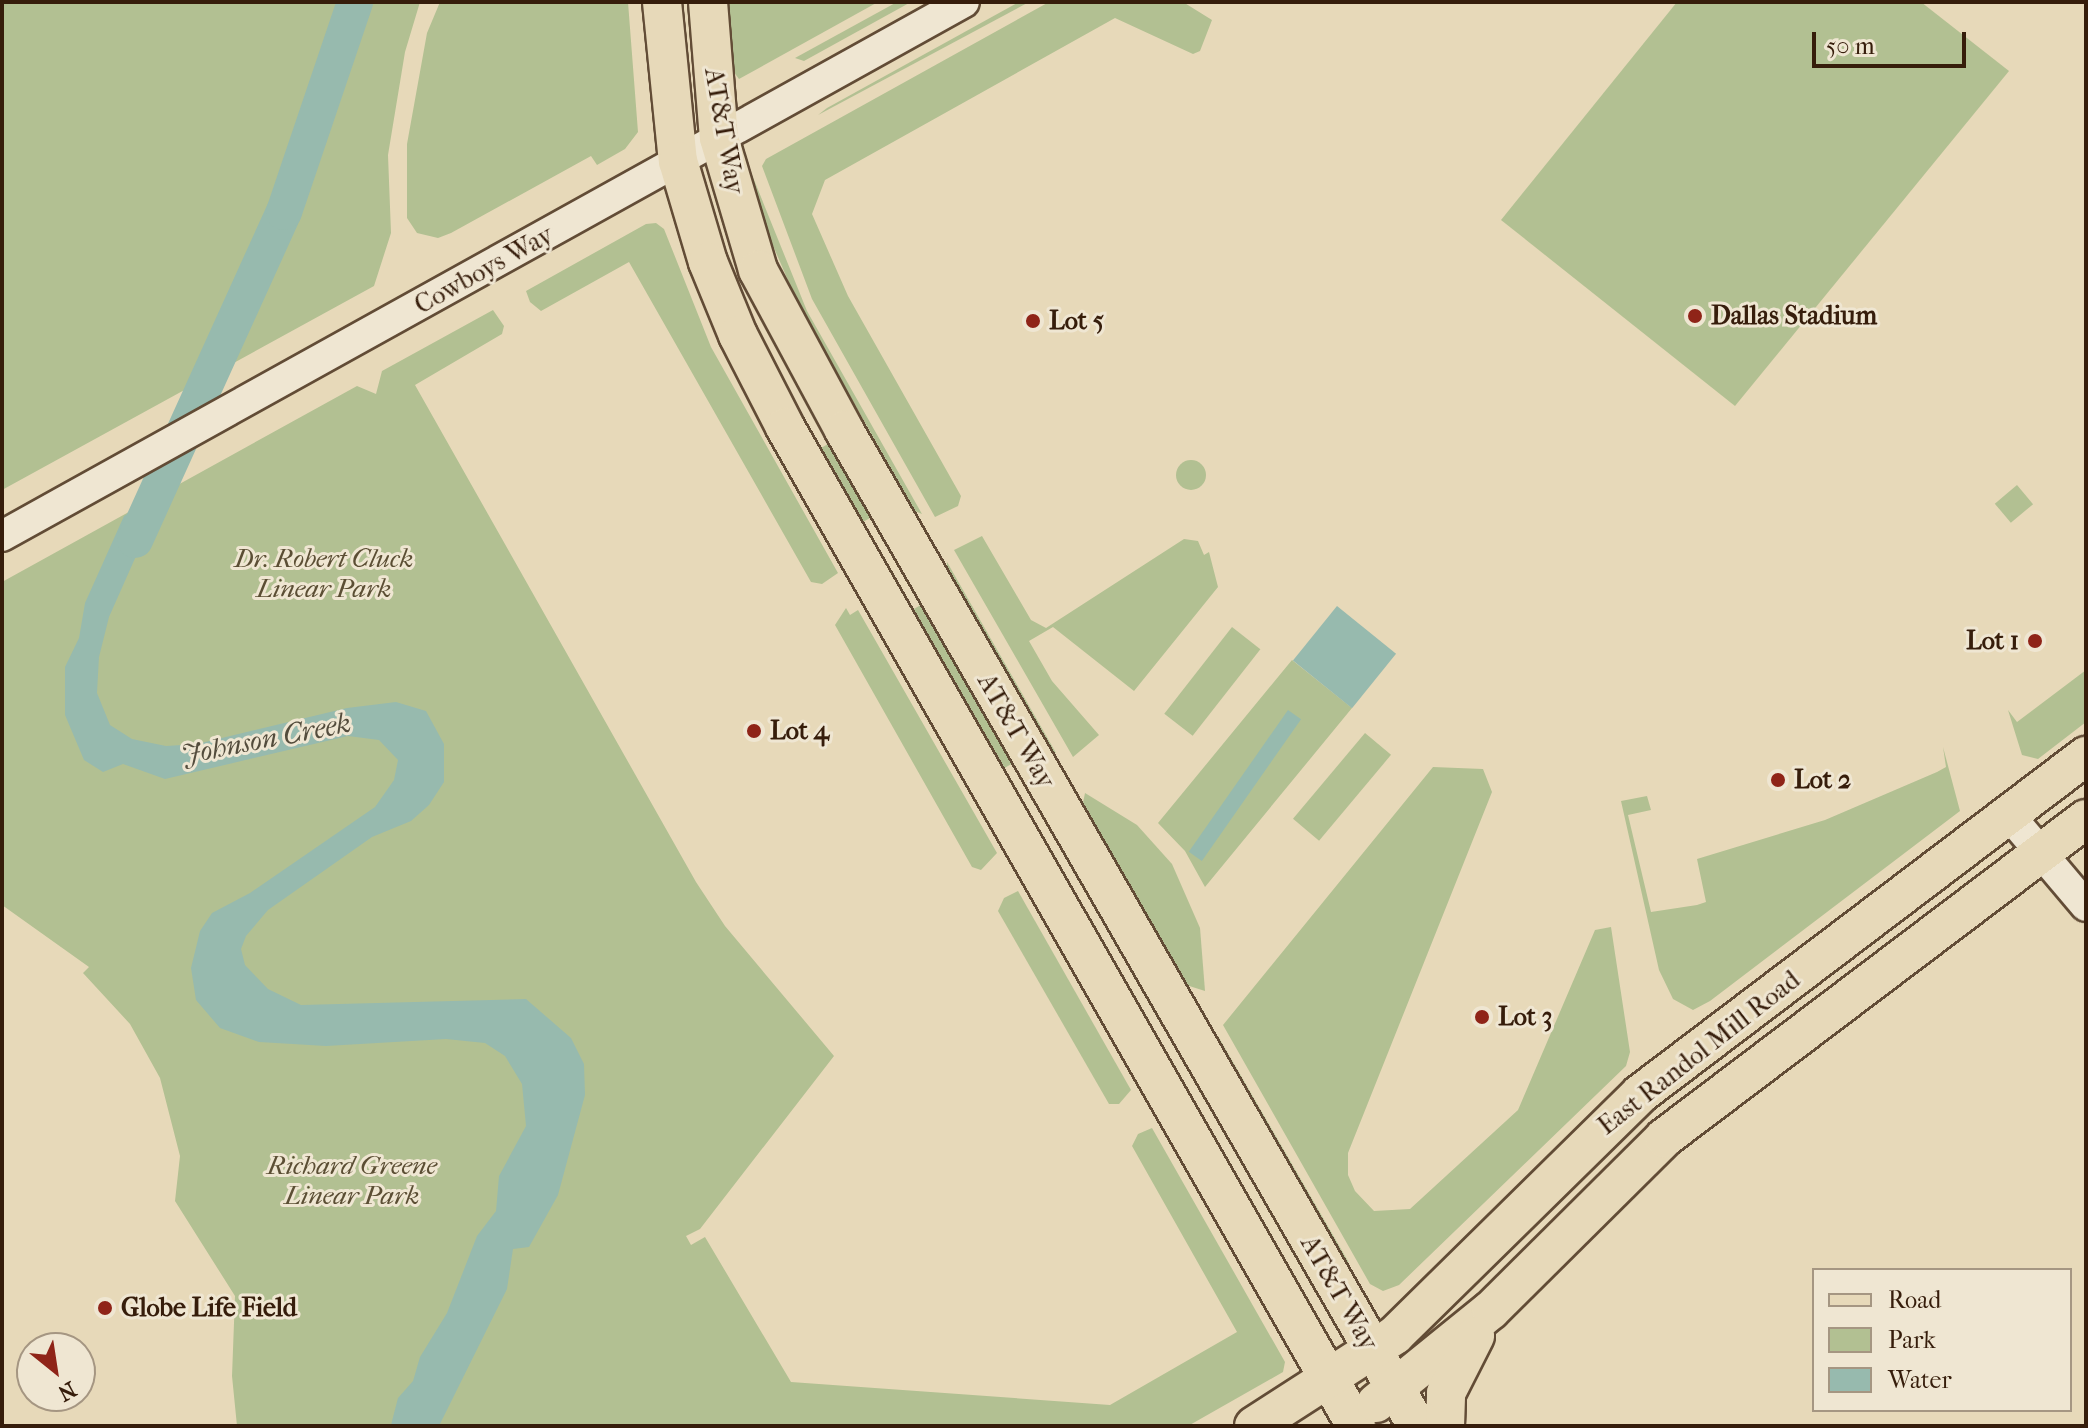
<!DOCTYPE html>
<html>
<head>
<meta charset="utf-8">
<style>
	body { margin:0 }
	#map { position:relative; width:2088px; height:1428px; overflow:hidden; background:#e7d9b9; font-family:"IM FELL French Canon",serif }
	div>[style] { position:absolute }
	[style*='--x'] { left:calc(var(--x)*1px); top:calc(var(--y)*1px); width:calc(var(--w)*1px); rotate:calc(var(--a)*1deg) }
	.green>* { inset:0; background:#b2c092; transform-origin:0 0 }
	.round { border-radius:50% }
	.water>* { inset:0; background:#97baae; transform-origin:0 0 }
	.river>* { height:36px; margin:-18px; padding:0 18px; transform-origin:18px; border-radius:18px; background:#97baae }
	.roads { filter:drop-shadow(2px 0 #624c36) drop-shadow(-2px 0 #624c36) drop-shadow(0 2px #624c36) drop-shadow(0 -2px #624c36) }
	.minor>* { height:30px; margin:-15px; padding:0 15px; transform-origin:15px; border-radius:15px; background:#efe6d2 }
	.major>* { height:38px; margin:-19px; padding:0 19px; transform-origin:19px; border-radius:19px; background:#e7d9b9 }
	.dots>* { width:22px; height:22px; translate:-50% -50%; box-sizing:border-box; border:4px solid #efe6d2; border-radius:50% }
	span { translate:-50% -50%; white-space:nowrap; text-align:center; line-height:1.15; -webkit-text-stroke:6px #efe6d2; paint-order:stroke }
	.street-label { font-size:26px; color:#361d0b }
	.poi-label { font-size:26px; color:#361d0b; font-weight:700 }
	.left { translate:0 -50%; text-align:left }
	.right { translate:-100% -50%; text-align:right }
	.park-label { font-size:26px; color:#5b4e34; font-style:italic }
	.water-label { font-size:28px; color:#534c3c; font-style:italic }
	.frame { position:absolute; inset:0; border:4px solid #361d0b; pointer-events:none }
	.legend { position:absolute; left:1812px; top:1268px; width:260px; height:144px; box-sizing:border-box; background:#efe6d2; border:2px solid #a59682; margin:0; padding:10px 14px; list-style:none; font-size:24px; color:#361d0b }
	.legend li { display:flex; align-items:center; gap:16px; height:40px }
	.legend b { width:40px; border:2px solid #a59682 }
	.north { position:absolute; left:16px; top:1332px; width:80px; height:80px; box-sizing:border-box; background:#efe6d2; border:2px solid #a59682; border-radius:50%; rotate:150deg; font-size:22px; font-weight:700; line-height:32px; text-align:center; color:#361d0b }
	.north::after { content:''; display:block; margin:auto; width:28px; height:36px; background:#8f2418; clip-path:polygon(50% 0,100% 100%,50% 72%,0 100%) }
	.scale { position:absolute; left:1812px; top:32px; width:154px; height:36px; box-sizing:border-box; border:4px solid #361d0b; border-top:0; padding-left:10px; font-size:24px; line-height:28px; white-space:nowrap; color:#361d0b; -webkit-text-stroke:6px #efe6d2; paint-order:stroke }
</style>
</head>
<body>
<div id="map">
	<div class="green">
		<i style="clip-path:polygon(2px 2px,420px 2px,405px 52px,388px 155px,391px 233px,374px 286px,2px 490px)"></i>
		<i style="clip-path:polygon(440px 2px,628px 2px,638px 132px,625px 149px,597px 165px,591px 156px,451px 233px,438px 238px,417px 233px,407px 218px,407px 144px,427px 33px)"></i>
		<i style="clip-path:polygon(724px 2px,878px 2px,739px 79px,730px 67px)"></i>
		<i style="clip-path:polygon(897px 2px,911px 2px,804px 61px,795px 58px)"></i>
		<i style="clip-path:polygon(1019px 2px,1029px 2px,818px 115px,827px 108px)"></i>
		<i style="clip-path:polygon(1049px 2px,1183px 2px,1212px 20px,1200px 51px,1193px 54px,1115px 18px,825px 180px,812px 214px,848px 296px,961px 496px,958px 506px,935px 517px,812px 299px,762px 166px,766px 159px)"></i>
		<i style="clip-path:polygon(1677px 2px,1921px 2px,2009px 71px,1735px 406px,1501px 220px)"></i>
		<i style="clip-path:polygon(748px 165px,807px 311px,922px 514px,915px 511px,800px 308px,771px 241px)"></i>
		<i style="clip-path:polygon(656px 223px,664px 229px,711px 347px,838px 573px,822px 584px,811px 582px,629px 262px,541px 311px,530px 302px,526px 291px,646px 224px)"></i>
		<i style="clip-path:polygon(493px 310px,504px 326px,502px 334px,415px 385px,696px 882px,725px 926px,834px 1056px,700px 1229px,686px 1236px,691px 1245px,705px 1237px,791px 1382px,1110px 1405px,1237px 1332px,1132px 1146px,1138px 1134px,1152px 1128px,1285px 1362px,1283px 1372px,1188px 1426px,237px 1426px,232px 1376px,235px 1296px,175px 1201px,180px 1156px,160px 1078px,130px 1024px,83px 973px,89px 967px,2px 905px,2px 582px,357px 386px,376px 394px,382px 371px)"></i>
		<i style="clip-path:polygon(828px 444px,877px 514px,863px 522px,821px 448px)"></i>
		<i class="round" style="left:1176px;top:460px;width:30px;height:30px"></i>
		<i style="left:2017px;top:485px;width:25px;height:29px;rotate:50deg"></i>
		<i style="clip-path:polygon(982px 536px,1031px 620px,1046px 628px,1184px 539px,1198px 541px,1204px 555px,1209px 552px,1218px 587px,1134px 691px,1053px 627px,1029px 641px,1052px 681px,1099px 735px,1073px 757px,954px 550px)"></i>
		<i style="clip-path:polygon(947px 562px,1056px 753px,1050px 750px,947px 574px)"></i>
		<i style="left:926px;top:602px;width:183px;height:15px;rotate:60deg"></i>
		<i style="clip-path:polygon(846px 608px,850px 615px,858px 610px,997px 853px,981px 870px,972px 867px,835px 625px)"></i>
		<i style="left:1232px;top:627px;width:36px;height:110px;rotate:38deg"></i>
		<i style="clip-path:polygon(1292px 660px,1352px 708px,1205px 887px,1185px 851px,1158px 823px)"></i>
		<i style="clip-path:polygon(2086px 670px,2086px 722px,2038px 759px,2022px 755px,2008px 710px,2017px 722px)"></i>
		<i style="left:1365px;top:733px;width:34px;height:112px;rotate:40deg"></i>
		<i style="clip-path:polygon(1943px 747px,1960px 811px,1710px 1001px,1693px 1010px,1673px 999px,1659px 970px,1621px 801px,1647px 796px,1651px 810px,1628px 815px,1651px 912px,1697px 905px,1706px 902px,1697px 859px,1825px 820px,1937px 772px,1946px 767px)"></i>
		<i style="clip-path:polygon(1433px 767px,1483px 769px,1492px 792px,1348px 1153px,1348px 1175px,1355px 1191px,1374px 1211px,1410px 1209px,1518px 1110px,1595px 930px,1611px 927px,1630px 1052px,1626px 1066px,1399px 1285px,1383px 1291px,1370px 1284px,1223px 1025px)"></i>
		<i style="clip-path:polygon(1085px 793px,1137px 825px,1172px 864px,1200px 928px,1205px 991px,1183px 984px,1082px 808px)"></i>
		<i style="clip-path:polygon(1018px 891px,1131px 1090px,1119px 1104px,1109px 1104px,998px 911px,1004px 898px)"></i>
		<i style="left:1218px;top:1036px;width:261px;height:7px;rotate:60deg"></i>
	</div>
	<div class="water">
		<i style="clip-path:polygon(164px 493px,109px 617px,99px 657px,97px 693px,110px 725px,132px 739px,166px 746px,197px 744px,347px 708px,396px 702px,426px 711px,444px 744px,444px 782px,429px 805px,411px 821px,372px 837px,268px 910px,246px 936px,241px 949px,245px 965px,268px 989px,301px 1005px,526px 999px,571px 1038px,584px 1064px,585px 1095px,558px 1195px,529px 1247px,513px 1249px,507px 1289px,439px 1426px,391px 1426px,392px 1421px,398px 1398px,413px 1381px,420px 1357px,447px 1313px,477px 1236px,496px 1211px,499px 1176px,526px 1126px,522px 1084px,505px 1056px,485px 1043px,446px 1039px,326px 1046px,259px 1042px,220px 1028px,196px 1000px,191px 968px,200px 931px,212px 913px,250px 893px,375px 807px,394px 780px,398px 760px,379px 740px,348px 736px,165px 779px,123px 764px,103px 772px,84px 760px,65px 715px,65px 667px,79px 638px,85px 603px,124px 516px)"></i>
		<i style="left:1337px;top:606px;width:76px;height:70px;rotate:39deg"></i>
		<i style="left:1288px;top:710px;width:16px;height:173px;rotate:35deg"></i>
	</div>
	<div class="river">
		<i style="--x:135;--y:540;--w:360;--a:-65.6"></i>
		<i style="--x:284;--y:212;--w:222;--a:-71.3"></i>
	</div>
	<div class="roads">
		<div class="minor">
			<i style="--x:2;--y:536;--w:1100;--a:-29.03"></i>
			<i style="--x:2009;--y:815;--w:119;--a:49.8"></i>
		</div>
		<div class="major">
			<i style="--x:662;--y:2;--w:160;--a:84.3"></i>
			<i style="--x:678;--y:161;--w:105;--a:73.5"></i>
			<i style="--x:708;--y:262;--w:79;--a:67.7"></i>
			<i style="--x:738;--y:335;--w:103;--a:62.9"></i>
			<i style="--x:785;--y:427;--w:1151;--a:60.25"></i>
			<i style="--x:708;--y:2;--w:136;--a:85.4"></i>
			<i style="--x:719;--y:138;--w:138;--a:73.5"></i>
			<i style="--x:758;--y:270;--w:182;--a:61.7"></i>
			<i style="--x:844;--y:430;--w:1149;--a:60.09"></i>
			<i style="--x:1376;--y:1403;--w:148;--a:-39"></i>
			<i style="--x:1491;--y:1310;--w:244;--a:-44.8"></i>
			<i style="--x:1664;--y:1138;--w:529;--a:-37.09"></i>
			<i style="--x:1254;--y:1426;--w:168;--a:-32.8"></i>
			<i style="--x:1395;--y:1335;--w:344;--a:-44.5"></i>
			<i style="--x:1640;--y:1094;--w:560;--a:-37.16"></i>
			<i style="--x:1445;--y:1426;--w:33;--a:-88"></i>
			<i style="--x:1446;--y:1393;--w:64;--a:-63"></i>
		</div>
	</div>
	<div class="dots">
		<i style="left:1695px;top:316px;background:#8f2418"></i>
		<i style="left:1033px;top:321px;background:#8f2418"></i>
		<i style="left:2035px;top:641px;background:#8f2418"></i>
		<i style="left:754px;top:731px;background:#8f2418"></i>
		<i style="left:1778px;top:780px;background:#8f2418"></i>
		<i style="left:1482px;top:1017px;background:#8f2418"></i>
		<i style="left:105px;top:1308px;background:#8f2418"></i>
	</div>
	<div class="street-label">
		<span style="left:724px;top:131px;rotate:80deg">AT&amp;T Way</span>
		<span style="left:484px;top:270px;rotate:-29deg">Cowboys Way</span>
		<span style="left:1016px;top:731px;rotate:60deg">AT&amp;T Way</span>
		<span style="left:1699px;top:1053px;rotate:-38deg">East Randol Mill Road</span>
		<span style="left:1339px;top:1293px;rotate:60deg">AT&amp;T Way</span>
	</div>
	<div class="poi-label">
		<span class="left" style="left:1711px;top:316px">Dallas Stadium</span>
		<span class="left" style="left:1049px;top:321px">Lot 5</span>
		<span class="right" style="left:2019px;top:641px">Lot 1</span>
		<span class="left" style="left:770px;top:731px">Lot 4</span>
		<span class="left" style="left:1794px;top:780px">Lot 2</span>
		<span class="left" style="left:1498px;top:1017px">Lot 3</span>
		<span class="left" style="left:121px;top:1308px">Globe Life Field</span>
	</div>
	<div class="park-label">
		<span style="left:324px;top:574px">Dr. Robert Cluck<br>Linear Park</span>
		<span style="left:352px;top:1181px">Richard Greene<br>Linear Park</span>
	</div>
	<div class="water-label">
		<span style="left:266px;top:739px;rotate:-11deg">Johnson Creek</span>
	</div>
	<div class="frame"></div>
	<ul class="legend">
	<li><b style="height:10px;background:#e7d9b9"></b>Road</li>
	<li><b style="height:22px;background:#b2c092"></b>Park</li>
	<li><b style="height:22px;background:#97baae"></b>Water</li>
	</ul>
	<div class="north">N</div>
	<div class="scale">50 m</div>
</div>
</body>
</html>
